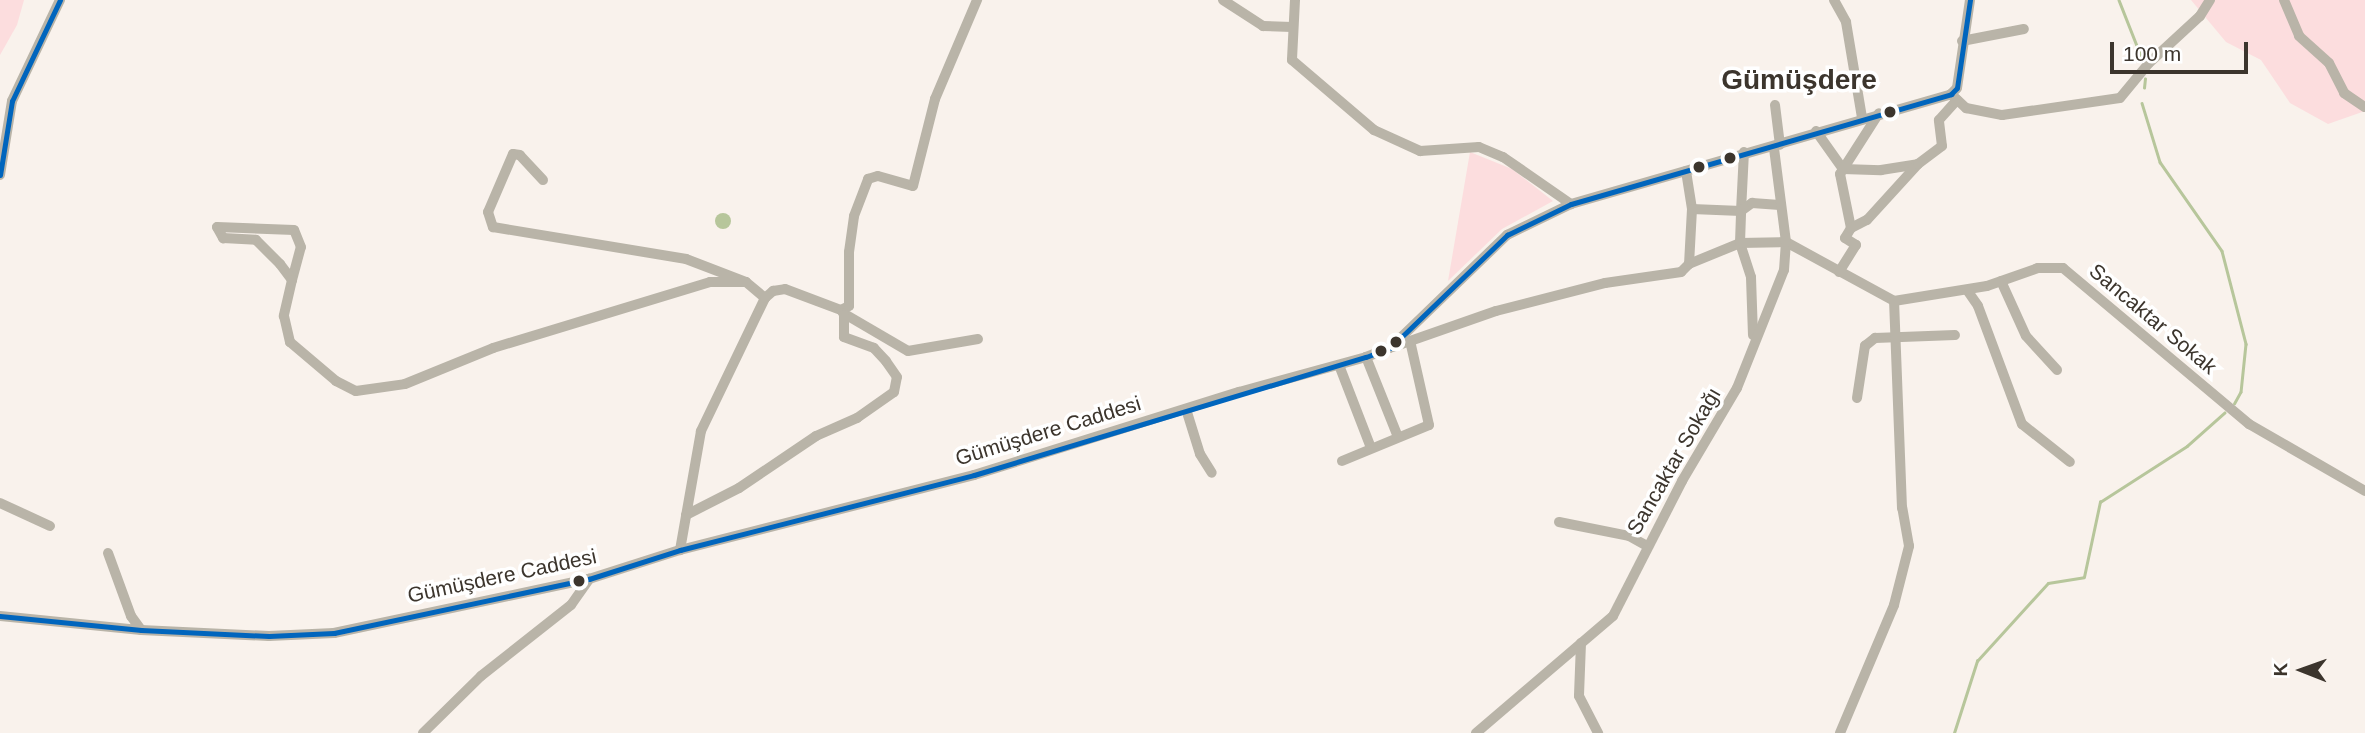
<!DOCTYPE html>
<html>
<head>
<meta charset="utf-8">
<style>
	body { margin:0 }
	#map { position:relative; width:2365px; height:733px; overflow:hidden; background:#f9f2ec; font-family:Arial,sans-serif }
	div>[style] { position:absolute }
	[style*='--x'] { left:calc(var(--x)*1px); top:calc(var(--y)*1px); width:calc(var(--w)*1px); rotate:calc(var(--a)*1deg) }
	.green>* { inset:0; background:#fcddde }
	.water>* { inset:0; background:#b7c69b }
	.round { border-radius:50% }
	.stream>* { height:2.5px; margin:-1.25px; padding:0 1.25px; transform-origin:1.25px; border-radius:1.25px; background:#b7c69b }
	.minor>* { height:10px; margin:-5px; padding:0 5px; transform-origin:5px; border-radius:5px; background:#b9b4a8 }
	.bus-1>* { height:5px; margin:-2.5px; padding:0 2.5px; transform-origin:2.5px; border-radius:2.5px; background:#0065bd }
	.dots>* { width:19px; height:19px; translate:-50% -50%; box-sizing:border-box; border:4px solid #fff; border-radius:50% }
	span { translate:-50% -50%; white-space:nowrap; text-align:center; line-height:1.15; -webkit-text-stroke:7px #fff; paint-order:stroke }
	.street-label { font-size:21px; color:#3c352d }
	.district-label { font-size:28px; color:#3c352d; font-weight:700 }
	.north { position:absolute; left:2267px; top:635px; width:70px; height:70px; -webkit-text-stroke:5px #fff; paint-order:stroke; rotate:271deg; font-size:19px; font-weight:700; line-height:28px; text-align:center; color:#3c352d }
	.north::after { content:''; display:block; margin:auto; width:24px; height:32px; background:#3c352d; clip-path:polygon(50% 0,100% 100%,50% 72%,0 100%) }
	.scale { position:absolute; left:2110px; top:42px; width:138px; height:32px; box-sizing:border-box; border:4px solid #3c352d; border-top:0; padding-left:9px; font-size:21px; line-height:24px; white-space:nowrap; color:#3c352d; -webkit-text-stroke:5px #fff; paint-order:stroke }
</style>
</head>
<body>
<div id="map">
	<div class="green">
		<i style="clip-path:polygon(0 0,24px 0,17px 25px,0 55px)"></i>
		<i style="clip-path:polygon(2191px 0,2365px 0,2365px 111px,2328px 124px,2290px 103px,2261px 60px,2226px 42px)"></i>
		<i style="clip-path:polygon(1470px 152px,1512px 169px,1553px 201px,1502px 229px,1448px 281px)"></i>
	</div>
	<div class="water">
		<i class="round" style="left:715px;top:213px;width:16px;height:16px"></i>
	</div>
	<div class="stream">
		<i style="--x:2119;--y:0;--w:66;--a:68.5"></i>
		<i style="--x:2144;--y:88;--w:9;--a:-84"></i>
		<i style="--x:2142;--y:103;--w:62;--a:73"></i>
		<i style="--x:2160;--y:162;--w:108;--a:55.1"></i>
		<i style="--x:2222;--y:251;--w:96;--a:75.5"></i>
		<i style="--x:2246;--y:344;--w:48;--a:95.9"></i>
		<i style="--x:2241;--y:392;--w:13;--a:119"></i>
		<i style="--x:1954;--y:733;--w:76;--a:-72.3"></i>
		<i style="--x:1977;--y:661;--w:105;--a:-47.7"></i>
		<i style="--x:2048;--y:583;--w:36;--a:-9"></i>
		<i style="--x:2084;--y:577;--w:77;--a:-78"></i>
		<i style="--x:2100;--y:502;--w:103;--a:-32.8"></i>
		<i style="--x:2187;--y:446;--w:50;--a:-41.7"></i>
	</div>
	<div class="minor">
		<i style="--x:1223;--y:0;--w:48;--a:33"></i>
		<i style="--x:1263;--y:26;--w:29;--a:2"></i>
		<i style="--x:1295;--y:0;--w:60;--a:92.9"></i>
		<i style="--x:1292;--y:60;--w:108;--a:40.5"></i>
		<i style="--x:1374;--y:130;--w:51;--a:24.5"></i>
		<i style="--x:1420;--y:151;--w:59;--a:-3.9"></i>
		<i style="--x:1479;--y:147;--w:26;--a:23"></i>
		<i style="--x:1503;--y:157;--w:83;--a:34.7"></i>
		<i style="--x:1834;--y:0;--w:25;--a:61"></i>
		<i style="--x:1846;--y:22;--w:97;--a:80.5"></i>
		<i style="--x:2284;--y:0;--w:39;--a:67"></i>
		<i style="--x:2299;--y:36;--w:40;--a:42"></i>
		<i style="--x:2329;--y:63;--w:34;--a:63"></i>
		<i style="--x:2344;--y:93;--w:25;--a:34"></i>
		<i style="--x:1962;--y:41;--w:63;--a:-11"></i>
		<i style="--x:1951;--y:94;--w:21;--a:43"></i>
		<i style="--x:1966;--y:108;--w:37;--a:11"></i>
		<i style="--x:2002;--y:115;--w:119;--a:-8.2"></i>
		<i style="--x:2120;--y:98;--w:45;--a:-50.4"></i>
		<i style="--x:2149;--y:63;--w:69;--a:-42.7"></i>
		<i style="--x:2200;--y:16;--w:19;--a:-58"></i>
		<i style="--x:1775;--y:105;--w:40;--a:82.9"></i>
		<i style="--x:1816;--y:131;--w:47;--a:54.6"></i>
		<i style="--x:1843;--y:169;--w:38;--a:2"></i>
		<i style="--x:1881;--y:170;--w:37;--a:-9"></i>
		<i style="--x:1686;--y:171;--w:38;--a:81"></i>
		<i style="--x:1692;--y:209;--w:55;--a:93.1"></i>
		<i style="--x:0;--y:175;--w:75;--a:-80.8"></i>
		<i style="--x:12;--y:101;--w:112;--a:-64.6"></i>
		<i style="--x:543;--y:180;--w:34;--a:-133"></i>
		<i style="--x:520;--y:155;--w:7;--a:-172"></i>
		<i style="--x:513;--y:154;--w:63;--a:113.3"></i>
		<i style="--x:488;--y:212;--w:16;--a:72"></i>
		<i style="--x:493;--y:227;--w:196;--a:9.4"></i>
		<i style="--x:686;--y:259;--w:64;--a:21"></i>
		<i style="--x:746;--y:282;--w:25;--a:40"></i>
		<i style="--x:765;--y:298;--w:148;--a:115.7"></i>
		<i style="--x:701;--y:431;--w:121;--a:100"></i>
		<i style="--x:1692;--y:209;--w:49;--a:2.3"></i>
		<i style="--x:1741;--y:211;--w:59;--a:-87.1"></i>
		<i style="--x:1851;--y:228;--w:55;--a:-101.5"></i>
		<i style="--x:1840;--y:174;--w:72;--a:-57.4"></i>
		<i style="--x:1839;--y:272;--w:32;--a:-58"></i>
		<i style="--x:1856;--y:245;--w:13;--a:-148"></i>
		<i style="--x:1845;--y:238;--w:12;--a:-59"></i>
		<i style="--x:1851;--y:228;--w:18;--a:-27"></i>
		<i style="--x:1867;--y:220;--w:76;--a:-47.7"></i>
		<i style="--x:1918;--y:164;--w:30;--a:-37"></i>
		<i style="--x:1942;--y:146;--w:26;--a:-97"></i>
		<i style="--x:1939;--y:120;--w:27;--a:-48"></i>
		<i style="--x:292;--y:280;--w:34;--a:-75"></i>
		<i style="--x:301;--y:247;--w:18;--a:-112"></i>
		<i style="--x:294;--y:230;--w:77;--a:-177.8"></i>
		<i style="--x:217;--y:227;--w:13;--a:61"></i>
		<i style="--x:223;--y:238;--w:33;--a:3"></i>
		<i style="--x:256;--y:240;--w:34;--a:45"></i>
		<i style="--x:280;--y:264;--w:20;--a:53"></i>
		<i style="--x:292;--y:280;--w:37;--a:103"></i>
		<i style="--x:284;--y:316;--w:27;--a:77"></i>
		<i style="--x:290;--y:342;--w:60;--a:40.3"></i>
		<i style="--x:336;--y:381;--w:22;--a:27"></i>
		<i style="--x:356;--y:391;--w:49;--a:-8.1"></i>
		<i style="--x:405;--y:384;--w:95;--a:-22.2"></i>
		<i style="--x:493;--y:348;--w:227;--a:-16.9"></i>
		<i style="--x:710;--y:282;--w:36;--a:0"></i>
		<i style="--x:2001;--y:281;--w:60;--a:65.6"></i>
		<i style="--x:2026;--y:336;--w:46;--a:47.6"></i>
		<i style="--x:1967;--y:290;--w:19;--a:55"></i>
		<i style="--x:1978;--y:306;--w:126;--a:69.6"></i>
		<i style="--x:2022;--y:424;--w:61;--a:38.4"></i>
		<i style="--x:765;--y:298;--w:11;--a:-41"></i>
		<i style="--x:773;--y:291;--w:12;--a:-9"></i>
		<i style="--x:785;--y:289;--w:60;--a:20.6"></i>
		<i style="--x:841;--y:310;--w:9;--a:-27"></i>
		<i style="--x:849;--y:306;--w:54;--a:-90"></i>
		<i style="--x:849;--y:252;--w:36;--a:-82"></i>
		<i style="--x:854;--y:216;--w:40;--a:-69"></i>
		<i style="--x:868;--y:179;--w:10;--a:-17"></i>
		<i style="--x:878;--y:176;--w:36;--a:16"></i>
		<i style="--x:913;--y:186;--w:90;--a:-75.8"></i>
		<i style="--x:935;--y:99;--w:108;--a:-67"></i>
		<i style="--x:843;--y:313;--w:75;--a:30.3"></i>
		<i style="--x:908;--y:351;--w:71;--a:-9.7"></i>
		<i style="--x:1753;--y:335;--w:58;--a:-92"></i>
		<i style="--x:1751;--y:277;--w:36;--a:-108"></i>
		<i style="--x:1740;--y:243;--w:32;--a:-88"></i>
		<i style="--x:1741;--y:211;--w:14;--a:-36"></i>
		<i style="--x:1752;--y:203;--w:28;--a:4"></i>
		<i style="--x:1393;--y:347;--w:109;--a:-19.3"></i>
		<i style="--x:1496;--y:311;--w:113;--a:-14.4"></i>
		<i style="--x:1605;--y:283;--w:77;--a:-8.2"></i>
		<i style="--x:1681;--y:272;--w:11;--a:-45"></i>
		<i style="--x:1689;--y:264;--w:55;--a:-22.4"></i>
		<i style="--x:1740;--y:243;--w:46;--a:-1.2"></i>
		<i style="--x:1786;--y:242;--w:123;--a:28.6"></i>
		<i style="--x:1894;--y:301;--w:94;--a:-9.2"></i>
		<i style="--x:1987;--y:286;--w:54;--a:-19.4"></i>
		<i style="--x:2038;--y:268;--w:25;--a:0"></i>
		<i style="--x:2063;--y:268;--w:243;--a:40"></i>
		<i style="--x:2249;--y:424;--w:134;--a:30"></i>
		<i style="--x:1366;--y:357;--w:86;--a:68.2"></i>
		<i style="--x:1339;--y:365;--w:89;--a:68.9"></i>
		<i style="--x:1857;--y:398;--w:53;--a:-81.3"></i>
		<i style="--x:1865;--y:346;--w:13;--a:-39"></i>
		<i style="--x:1875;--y:338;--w:80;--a:-2.1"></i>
		<i style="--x:1186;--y:409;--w:47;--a:72.7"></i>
		<i style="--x:1200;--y:454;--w:22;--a:58"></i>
		<i style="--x:1342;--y:461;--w:94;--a:-22.5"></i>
		<i style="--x:1429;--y:425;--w:86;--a:-102.7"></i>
		<i style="--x:0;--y:503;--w:55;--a:24.7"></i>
		<i style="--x:686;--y:515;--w:59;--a:-27"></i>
		<i style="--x:739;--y:488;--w:93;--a:-34"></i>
		<i style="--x:816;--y:436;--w:45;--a:-23.7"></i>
		<i style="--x:857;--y:418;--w:45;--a:-35.1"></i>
		<i style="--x:894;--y:392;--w:15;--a:-79"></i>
		<i style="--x:897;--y:377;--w:19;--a:-125"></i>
		<i style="--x:886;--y:361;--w:18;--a:-133"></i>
		<i style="--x:874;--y:348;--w:32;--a:-160"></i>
		<i style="--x:844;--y:337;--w:22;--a:-90"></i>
		<i style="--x:1559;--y:522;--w:71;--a:11.3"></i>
		<i style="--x:1629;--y:536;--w:21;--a:29"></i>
		<i style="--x:108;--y:553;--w:67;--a:69.9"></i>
		<i style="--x:131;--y:616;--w:17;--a:54"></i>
		<i style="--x:0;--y:616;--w:142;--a:5.7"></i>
		<i style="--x:141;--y:630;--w:128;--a:2.7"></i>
		<i style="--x:269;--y:636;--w:65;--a:-2.6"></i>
		<i style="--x:334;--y:633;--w:261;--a:-12"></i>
		<i style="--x:589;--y:579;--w:96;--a:-17.7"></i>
		<i style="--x:680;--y:550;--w:303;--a:-14.3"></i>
		<i style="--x:974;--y:475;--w:278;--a:-17.4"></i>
		<i style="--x:1239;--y:392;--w:132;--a:-15.4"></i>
		<i style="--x:1366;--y:357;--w:26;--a:-21"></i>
		<i style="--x:1390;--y:348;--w:163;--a:-44"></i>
		<i style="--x:1507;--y:235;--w:71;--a:-25.8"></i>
		<i style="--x:1571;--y:204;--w:396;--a:-16.1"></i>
		<i style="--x:1951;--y:94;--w:8;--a:-45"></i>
		<i style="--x:1957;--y:88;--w:89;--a:-81.6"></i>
		<i style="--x:1581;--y:643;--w:53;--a:92.2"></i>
		<i style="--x:1579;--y:696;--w:42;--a:62.8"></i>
		<i style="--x:423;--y:733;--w:81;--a:-44.5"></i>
		<i style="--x:481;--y:676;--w:115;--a:-38.3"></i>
		<i style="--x:571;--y:605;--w:32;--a:-55"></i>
		<i style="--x:1476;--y:733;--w:180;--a:-40.5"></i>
		<i style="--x:1613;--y:616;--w:152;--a:-62.9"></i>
		<i style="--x:1682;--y:481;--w:108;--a:-59.4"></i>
		<i style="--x:1737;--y:388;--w:127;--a:-68.3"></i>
		<i style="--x:1784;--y:270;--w:28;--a:-86"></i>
		<i style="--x:1786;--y:242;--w:95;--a:-97.3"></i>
		<i style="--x:1840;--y:733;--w:139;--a:-67.1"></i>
		<i style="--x:1894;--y:605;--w:61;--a:-75.7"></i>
		<i style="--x:1909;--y:546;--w:39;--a:-100"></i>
		<i style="--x:1902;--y:508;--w:207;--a:-92.2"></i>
	</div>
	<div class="bus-1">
		<i style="--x:0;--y:175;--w:75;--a:-80.8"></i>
		<i style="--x:12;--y:101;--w:112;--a:-64.6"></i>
		<i style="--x:0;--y:616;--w:142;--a:5.7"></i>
		<i style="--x:141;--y:630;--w:128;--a:2.7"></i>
		<i style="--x:269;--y:636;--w:65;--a:-2.6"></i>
		<i style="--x:334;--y:633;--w:261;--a:-12"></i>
		<i style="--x:589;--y:579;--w:96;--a:-17.7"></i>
		<i style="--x:680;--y:550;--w:303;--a:-14.3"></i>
		<i style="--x:974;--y:475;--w:409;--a:-16.8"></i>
		<i style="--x:1366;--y:357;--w:26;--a:-21"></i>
		<i style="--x:1390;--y:348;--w:163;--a:-44"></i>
		<i style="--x:1507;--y:235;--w:71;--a:-25.8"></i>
		<i style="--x:1571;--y:204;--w:396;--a:-16.1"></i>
		<i style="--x:1951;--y:94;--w:8;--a:-45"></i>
		<i style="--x:1957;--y:88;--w:89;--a:-81.6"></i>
	</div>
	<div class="dots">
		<i style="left:1890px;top:112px;background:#3c352d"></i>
		<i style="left:1730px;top:158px;background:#3c352d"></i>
		<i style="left:1699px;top:167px;background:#3c352d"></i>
		<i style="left:1396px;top:342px;background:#3c352d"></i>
		<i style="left:1381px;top:351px;background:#3c352d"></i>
		<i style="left:579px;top:581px;background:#3c352d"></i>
	</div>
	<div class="street-label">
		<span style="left:2153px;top:319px;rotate:40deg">Sancaktar Sokak</span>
		<span style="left:1048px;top:431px;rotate:-17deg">Gümüşdere Caddesi</span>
		<span style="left:1674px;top:461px;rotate:-60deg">Sancaktar Sokağı</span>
		<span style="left:502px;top:576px;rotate:-12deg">Gümüşdere Caddesi</span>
	</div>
	<div class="district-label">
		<span style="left:1799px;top:80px">Gümüşdere</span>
	</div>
	<div class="north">K</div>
	<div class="scale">100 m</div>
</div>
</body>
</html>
